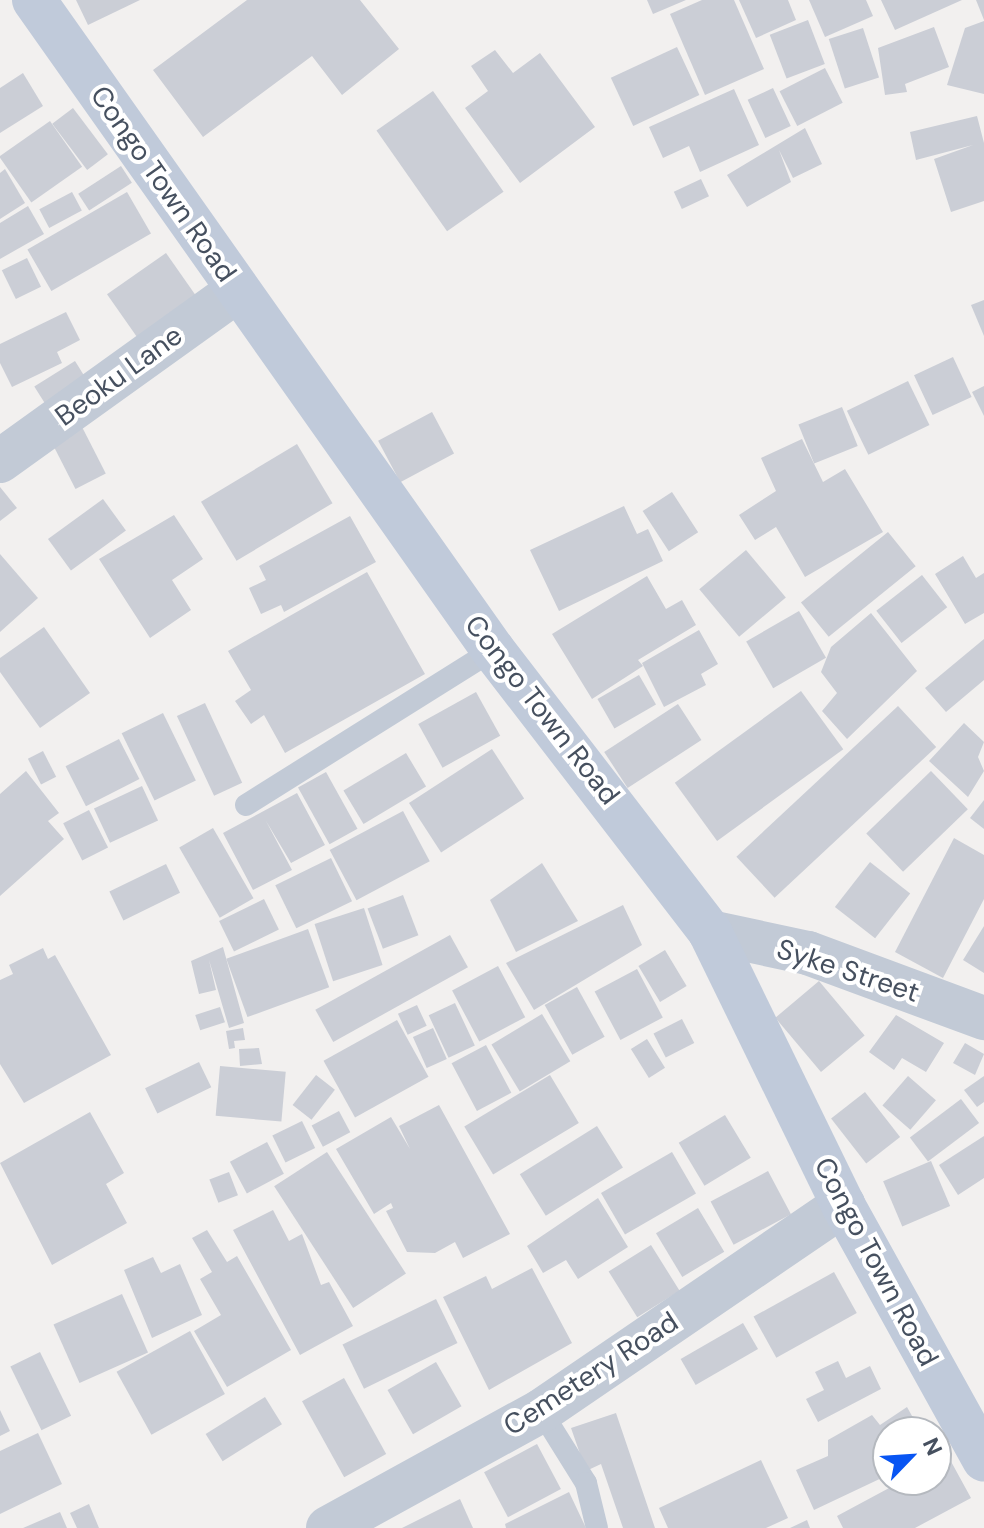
<!DOCTYPE html>
<html>
<head>
<meta charset="utf-8">
<style>
	body { margin:0 }
	#map { position:relative; width:984px; height:1528px; overflow:hidden; background:#f2f0ef; font-family:"DM Sans",sans-serif }
	div>[style] { position:absolute }
	[style*='--x'] { left:calc(var(--x)*1px); top:calc(var(--y)*1px); width:calc(var(--w)*1px); rotate:calc(var(--a)*1deg) }
	.building>* { inset:0; background:#cbced6; transform-origin:0 0 }
	.lane>* { height:22px; margin:-11px; padding:0 11px; transform-origin:11px; border-radius:11px; background:#c2cad6 }
	.street>* { height:44px; margin:-22px; padding:0 22px; transform-origin:22px; border-radius:22px; background:#c2cad6 }
	.secondary>* { height:44px; margin:-22px; padding:0 22px; transform-origin:22px; border-radius:22px; background:#c0cada }
	span { translate:-50% -50%; white-space:nowrap; text-align:center; line-height:1.15; -webkit-text-stroke:8px #fff; paint-order:stroke }
	.street-label { font-size:28px; color:#46505f }
	.north { position:absolute; left:872px; top:1416px; width:80px; height:80px; box-sizing:border-box; background:#fff; border:2px solid #b5b9bf; border-radius:50%; rotate:65deg; font-size:22px; font-weight:700; line-height:32px; text-align:center; color:#46505f }
	.north::after { content:''; display:block; margin:auto; width:28px; height:36px; background:#0855f3; clip-path:polygon(50% 0,100% 100%,50% 72%,0 100%) }
</style>
</head>
<body>
<div id="map">
	<div class="building">
		<i style="clip-path:polygon(76px 0,140px 0,88px 25px)"></i>
		<i style="clip-path:polygon(247px 0,360px 0,399px 49px,342px 95px,312px 56px,203px 137px,153px 70px)"></i>
		<i style="clip-path:polygon(647px 0,686px 0,653px 14px)"></i>
		<i style="clip-path:polygon(702px 0,734px 0,764px 69px,705px 95px,670px 14px)"></i>
		<i style="clip-path:polygon(739px 0,788px 0,796px 20px,756px 38px)"></i>
		<i style="clip-path:polygon(809px 0,866px 0,873px 16px,825px 37px)"></i>
		<i style="clip-path:polygon(881px 0,962px 0,895px 30px)"></i>
		<i style="clip-path:polygon(976px 0,984px 0,984px 20px)"></i>
		<i style="left:808px;top:20px;width:47px;height:41px;rotate:69deg"></i>
		<i style="clip-path:polygon(984px 21px,984px 94px,947px 85px,965px 28px)"></i>
		<i style="clip-path:polygon(934px 27px,949px 67px,905px 84px,907px 92px,885px 95px,878px 48px)"></i>
		<i style="left:863px;top:28px;width:52px;height:36px;rotate:72deg"></i>
		<i style="left:677px;top:47px;width:53px;height:73px;rotate:65deg"></i>
		<i style="clip-path:polygon(495px 50px,513px 73px,540px 53px,595px 127px,520px 183px,465px 108px,488px 91px,471px 66px)"></i>
		<i style="left:825px;top:68px;width:39px;height:51px;rotate:63deg"></i>
		<i style="clip-path:polygon(23px 73px,43px 106px,0 133px,0 88px)"></i>
		<i style="left:773px;top:88px;width:42px;height:28px;rotate:65deg"></i>
		<i style="clip-path:polygon(734px 89px,759px 145px,700px 172px,689px 146px,663px 158px,649px 127px)"></i>
		<i style="left:433px;top:91px;width:123px;height:69px;rotate:55deg"></i>
		<i style="left:73px;top:108px;width:58px;height:26px;rotate:53deg"></i>
		<i style="clip-path:polygon(977px 116px,984px 143px,984px 201px,951px 212px,934px 159px,973px 145px,916px 160px,910px 132px)"></i>
		<i style="left:50px;top:121px;width:56px;height:62px;rotate:55deg"></i>
		<i style="clip-path:polygon(805px 128px,822px 164px,793px 178px,779px 150px,791px 182px,747px 207px,727px 175px)"></i>
		<i style="left:121px;top:166px;width:20px;height:51px;rotate:57deg"></i>
		<i style="clip-path:polygon(5px 169px,25px 203px,0 219px,0 173px)"></i>
		<i style="left:701px;top:179px;width:19px;height:30px;rotate:65deg"></i>
		<i style="left:72px;top:192px;width:21px;height:37px;rotate:62deg"></i>
		<i style="left:127px;top:192px;width:48px;height:115px;rotate:60deg"></i>
		<i style="clip-path:polygon(28px 206px,44px 234px,0 259px,0 223px)"></i>
		<i style="left:166px;top:253px;width:55px;height:72px;rotate:55deg"></i>
		<i style="left:27px;top:258px;width:32px;height:28px;rotate:64deg"></i>
		<i style="clip-path:polygon(984px 300px,984px 336px,971px 305px)"></i>
		<i style="clip-path:polygon(66px 312px,80px 340px,57px 352px,62px 363px,12px 387px,0 363px,0 344px)"></i>
		<i style="left:953px;top:357px;width:44px;height:43px;rotate:65deg"></i>
		<i style="left:75px;top:361px;width:22px;height:48px;rotate:58deg"></i>
		<i style="left:908px;top:381px;width:49px;height:68px;rotate:64deg"></i>
		<i style="clip-path:polygon(984px 386px,984px 416px,972px 392px)"></i>
		<i style="left:842px;top:407px;width:42px;height:47px;rotate:68deg"></i>
		<i style="left:432px;top:412px;width:47px;height:61px;rotate:62deg"></i>
		<i style="left:79px;top:421px;width:59px;height:34px;rotate:63deg"></i>
		<i style="clip-path:polygon(802px 439px,823px 482px,845px 469px,883px 532px,805px 577px,776px 527px,755px 540px,739px 515px,776px 491px,761px 458px)"></i>
		<i style="left:297px;top:444px;width:69px;height:112px;rotate:59deg"></i>
		<i style="clip-path:polygon(0 487px,17px 508px,0 521px)"></i>
		<i style="left:672px;top:492px;width:48px;height:35px;rotate:57deg"></i>
		<i style="left:103px;top:499px;width:39px;height:68px;rotate:54deg"></i>
		<i style="clip-path:polygon(624px 506px,637px 534px,648px 529px,663px 561px,559px 611px,530px 550px)"></i>
		<i style="clip-path:polygon(174px 515px,203px 559px,172px 580px,191px 610px,150px 638px,99px 559px)"></i>
		<i style="clip-path:polygon(350px 516px,376px 562px,284px 612px,281px 605px,261px 614px,249px 588px,266px 580px,259px 566px)"></i>
		<i style="left:888px;top:532px;width:44px;height:112px;rotate:51deg"></i>
		<i style="left:746px;top:550px;width:62px;height:61px;rotate:50deg"></i>
		<i style="clip-path:polygon(0 554px,38px 598px,0 632px)"></i>
		<i style="clip-path:polygon(963px 556px,976px 578px,984px 573px,984px 613px,965px 624px,935px 574px)"></i>
		<i style="clip-path:polygon(367px 572px,425px 674px,285px 753px,264px 715px,251px 724px,235px 701px,251px 690px,228px 651px)"></i>
		<i style="left:922px;top:575px;width:41px;height:58px;rotate:52deg"></i>
		<i style="clip-path:polygon(647px 576px,666px 609px,682px 600px,696px 625px,638px 660px,643px 666px,592px 699px,552px 634px)"></i>
		<i style="left:799px;top:611px;width:54px;height:61px;rotate:60deg"></i>
		<i style="clip-path:polygon(871px 613px,917px 671px,847px 739px,822px 711px,837px 693px,821px 672px,831px 647px)"></i>
		<i style="clip-path:polygon(44px 627px,90px 693px,40px 728px,0 672px,0 658px)"></i>
		<i style="clip-path:polygon(699px 630px,718px 664px,701px 674px,706px 685px,664px 707px,642px 663px)"></i>
		<i style="clip-path:polygon(984px 639px,984px 680px,946px 712px,925px 688px)"></i>
		<i style="left:639px;top:675px;width:34px;height:48px;rotate:60deg"></i>
		<i style="left:801px;top:691px;width:72px;height:156px;rotate:54deg"></i>
		<i style="left:476px;top:692px;width:50px;height:66px;rotate:61deg"></i>
		<i style="left:205px;top:703px;width:88px;height:31px;rotate:65deg"></i>
		<i style="left:678px;top:704px;width:43px;height:88px;rotate:57deg"></i>
		<i style="left:898px;top:706px;width:56px;height:221px;rotate:47deg"></i>
		<i style="left:163px;top:713px;width:75px;height:46px;rotate:64deg"></i>
		<i style="clip-path:polygon(964px 723px,984px 742px,978px 757px,984px 771px,968px 797px,929px 761px)"></i>
		<i style="left:119px;top:739px;width:45px;height:60px;rotate:63deg"></i>
		<i style="left:492px;top:749px;width:59px;height:99px;rotate:57deg"></i>
		<i style="left:43px;top:751px;width:29px;height:17px;rotate:63deg"></i>
		<i style="left:406px;top:753px;width:39px;height:73px;rotate:59deg"></i>
		<i style="clip-path:polygon(26px 771px,59px 813px,48px 821px,64px 839px,0 896px,0 794px)"></i>
		<i style="left:931px;top:771px;width:53px;height:90px;rotate:46deg"></i>
		<i style="left:326px;top:772px;width:65px;height:32px;rotate:61deg"></i>
		<i style="left:142px;top:786px;width:38px;height:53px;rotate:65deg"></i>
		<i style="clip-path:polygon(297px 793px,325px 845px,291px 863px,266px 821px,292px 870px,253px 890px,223px 833px)"></i>
		<i style="clip-path:polygon(984px 800px,984px 829px,970px 818px)"></i>
		<i style="left:89px;top:810px;width:42px;height:29px;rotate:63deg"></i>
		<i style="left:403px;top:811px;width:57px;height:83px;rotate:62deg"></i>
		<i style="left:213px;top:828px;width:81px;height:39px;rotate:60deg"></i>
		<i style="clip-path:polygon(954px 838px,984px 855px,984px 899px,943px 978px,895px 952px)"></i>
		<i style="left:331px;top:858px;width:48px;height:62px;rotate:64deg"></i>
		<i style="left:870px;top:862px;width:51px;height:57px;rotate:38deg"></i>
		<i style="clip-path:polygon(542px 863px,578px 921px,516px 952px,490px 900px)"></i>
		<i style="left:166px;top:864px;width:32px;height:63px;rotate:64deg"></i>
		<i style="left:403px;top:895px;width:43px;height:38px;rotate:69deg"></i>
		<i style="left:264px;top:899px;width:34px;height:50px;rotate:64deg"></i>
		<i style="clip-path:polygon(623px 905px,642px 945px,534px 1010px,506px 963px)"></i>
		<i style="left:364px;top:908px;width:60px;height:52px;rotate:72deg"></i>
		<i style="clip-path:polygon(984px 926px,984px 973px,963px 960px)"></i>
		<i style="left:308px;top:929px;width:62px;height:87px;rotate:70deg"></i>
		<i style="left:450px;top:935px;width:37px;height:154px;rotate:61deg"></i>
		<i style="clip-path:polygon(223px 947px,244px 1023px,229px 1028px,209px 960px,216px 990px,199px 994px,191px 961px)"></i>
		<i style="clip-path:polygon(43px 948px,48px 959px,55px 955px,111px 1055px,24px 1103px,0 1064px,0 980px,13px 974px,9px 965px)"></i>
		<i style="left:665px;top:950px;width:42px;height:31px;rotate:59deg"></i>
		<i style="left:498px;top:966px;width:58px;height:52px;rotate:62deg"></i>
		<i style="left:637px;top:969px;width:55px;height:48px;rotate:62deg"></i>
		<i style="left:819px;top:981px;width:71px;height:57px;rotate:50deg"></i>
		<i style="left:577px;top:987px;width:57px;height:37px;rotate:61deg"></i>
		<i style="left:455px;top:1003px;width:47px;height:29px;rotate:65deg"></i>
		<i style="left:417px;top:1005px;width:23px;height:21px;rotate:65deg"></i>
		<i style="left:220px;top:1007px;width:16px;height:26px;rotate:72deg"></i>
		<i style="left:542px;top:1014px;width:55px;height:59px;rotate:59deg"></i>
		<i style="clip-path:polygon(896px 1015px,944px 1043px,926px 1072px,902px 1058px,894px 1070px,869px 1052px)"></i>
		<i style="left:682px;top:1019px;width:27px;height:32px;rotate:63deg"></i>
		<i style="left:397px;top:1020px;width:65px;height:84px;rotate:61deg"></i>
		<i style="clip-path:polygon(243px 1028px,245px 1040px,234px 1041px,235px 1048px,229px 1049px,226px 1031px)"></i>
		<i style="left:433px;top:1028px;width:34px;height:22px;rotate:66deg"></i>
		<i style="left:647px;top:1039px;width:34px;height:19px;rotate:58deg"></i>
		<i style="clip-path:polygon(965px 1043px,984px 1054px,975px 1075px,953px 1063px)"></i>
		<i style="left:486px;top:1045px;width:54px;height:39px;rotate:62deg"></i>
		<i style="clip-path:polygon(259px 1048px,262px 1064px,240px 1066px,239px 1049px)"></i>
		<i style="left:199px;top:1062px;width:28px;height:60px;rotate:64deg"></i>
		<i style="left:220px;top:1066px;width:66px;height:50px;rotate:5deg"></i>
		<i style="left:316px;top:1075px;width:24px;height:38px;rotate:38deg"></i>
		<i style="left:550px;top:1075px;width:56px;height:100px;rotate:59deg"></i>
		<i style="left:908px;top:1076px;width:37px;height:39px;rotate:41deg"></i>
		<i style="clip-path:polygon(984px 1076px,984px 1102px,977px 1107px,964px 1090px)"></i>
		<i style="left:865px;top:1092px;width:57px;height:43px;rotate:52deg"></i>
		<i style="left:961px;top:1099px;width:30px;height:64px;rotate:53deg"></i>
		<i style="clip-path:polygon(439px 1105px,510px 1234px,463px 1258px,455px 1242px,435px 1253px,407px 1252px,386px 1211px,393px 1208px,391px 1203px,374px 1214px,336px 1149px,391px 1117px,410px 1149px,399px 1126px)"></i>
		<i style="left:339px;top:1111px;width:24px;height:31px;rotate:62deg"></i>
		<i style="clip-path:polygon(90px 1112px,124px 1173px,106px 1184px,127px 1223px,52px 1265px,0 1163px)"></i>
		<i style="left:725px;top:1115px;width:50px;height:54px;rotate:59deg"></i>
		<i style="left:302px;top:1121px;width:30px;height:33px;rotate:64deg"></i>
		<i style="left:597px;top:1126px;width:49px;height:91px;rotate:58deg"></i>
		<i style="clip-path:polygon(984px 1136px,984px 1178px,958px 1195px,939px 1165px)"></i>
		<i style="left:267px;top:1142px;width:36px;height:42px;rotate:62deg"></i>
		<i style="left:327px;top:1152px;width:145px;height:63px;rotate:57deg"></i>
		<i style="left:672px;top:1152px;width:48px;height:82px;rotate:60deg"></i>
		<i style="left:931px;top:1161px;width:49px;height:52px;rotate:67deg"></i>
		<i style="left:768px;top:1171px;width:49px;height:65px;rotate:62deg"></i>
		<i style="left:229px;top:1172px;width:25px;height:21px;rotate:69deg"></i>
		<i style="clip-path:polygon(598px 1198px,628px 1247px,578px 1279px,566px 1260px,543px 1273px,527px 1246px)"></i>
		<i style="left:698px;top:1208px;width:51px;height:49px;rotate:59deg"></i>
		<i style="clip-path:polygon(273px 1210px,289px 1241px,302px 1234px,321px 1285px,329px 1282px,353px 1326px,300px 1355px,233px 1230px)"></i>
		<i style="clip-path:polygon(207px 1230px,227px 1262px,237px 1256px,291px 1350px,227px 1387px,194px 1331px,221px 1315px,200px 1279px,212px 1272px,192px 1238px)"></i>
		<i style="left:651px;top:1245px;width:54px;height:50px;rotate:58deg"></i>
		<i style="clip-path:polygon(153px 1257px,161px 1273px,180px 1264px,202px 1315px,152px 1338px,124px 1270px)"></i>
		<i style="clip-path:polygon(532px 1268px,572px 1343px,489px 1390px,443px 1297px,486px 1276px,492px 1289px)"></i>
		<i style="left:834px;top:1272px;width:47px;height:92px;rotate:61deg"></i>
		<i style="left:122px;top:1294px;width:64px;height:75px;rotate:66deg"></i>
		<i style="left:436px;top:1299px;width:49px;height:104px;rotate:64deg"></i>
		<i style="left:743px;top:1323px;width:30px;height:72px;rotate:60deg"></i>
		<i style="left:190px;top:1331px;width:72px;height:84px;rotate:61deg"></i>
		<i style="left:40px;top:1352px;width:71px;height:33px;rotate:64deg"></i>
		<i style="clip-path:polygon(838px 1361px,846px 1378px,870px 1366px,881px 1389px,818px 1422px,806px 1399px,824px 1390px,815px 1372px)"></i>
		<i style="left:436px;top:1362px;width:51px;height:56px;rotate:60deg"></i>
		<i style="left:344px;top:1378px;width:87px;height:48px;rotate:61deg"></i>
		<i style="left:265px;top:1397px;width:32px;height:70px;rotate:58deg"></i>
		<i style="clip-path:polygon(907px 1407px,921px 1432px,888px 1432px,888px 1475px,814px 1510px,796px 1470px,828px 1456px,828px 1440px,872px 1415px,880px 1425px)"></i>
		<i style="clip-path:polygon(0 1410px,10px 1431px,0 1436px)"></i>
		<i style="clip-path:polygon(616px 1413px,655px 1528px,623px 1528px,601px 1464px,586px 1471px,571px 1428px)"></i>
		<i style="clip-path:polygon(38px 1433px,62px 1484px,0 1514px,0 1451px)"></i>
		<i style="left:537px;top:1444px;width:51px;height:60px;rotate:62deg"></i>
		<i style="clip-path:polygon(948px 1456px,971px 1498px,915px 1528px,843px 1528px,837px 1516px,904px 1480px,936px 1480px,936px 1463px)"></i>
		<i style="clip-path:polygon(761px 1460px,788px 1518px,766px 1528px,668px 1528px,659px 1508px)"></i>
		<i style="clip-path:polygon(569px 1492px,586px 1528px,506px 1528px,505px 1524px)"></i>
		<i style="clip-path:polygon(460px 1499px,473px 1528px,402px 1528px)"></i>
		<i style="clip-path:polygon(89px 1504px,99px 1528px,77px 1528px,70px 1513px)"></i>
		<i style="clip-path:polygon(60px 1512px,67px 1528px,23px 1528px)"></i>
		<i style="clip-path:polygon(807px 1520px,810px 1528px,790px 1528px)"></i>
	</div>
	<div class="lane">
		<i style="--x:246;--y:805;--w:292;--a:-32.1"></i>
		<i style="--x:541;--y:1411;--w:85;--a:58"></i>
		<i style="--x:586;--y:1483;--w:46;--a:76.3"></i>
	</div>
	<div class="street">
		<i style="--x:0;--y:461;--w:293;--a:-35.7"></i>
		<i style="--x:710;--y:932;--w:100;--a:12.1"></i>
		<i style="--x:808;--y:953;--w:188;--a:20.3"></i>
		<i style="--x:328;--y:1528;--w:243;--a:-28.8"></i>
		<i style="--x:541;--y:1411;--w:366;--a:-34.3"></i>
	</div>
	<div class="secondary">
		<i style="--x:34;--y:0;--w:796;--a:54.77"></i>
		<i style="--x:493;--y:650;--w:356;--a:52.4"></i>
		<i style="--x:710;--y:932;--w:304;--a:64"></i>
		<i style="--x:843;--y:1205;--w:291;--a:61"></i>
	</div>
	<div class="street-label">
		<span style="left:163px;top:184px;rotate:55deg">Congo Town Road</span>
		<span style="left:119px;top:376px;rotate:-36deg">Beoku Lane</span>
		<span style="left:542px;top:710px;rotate:52deg">Congo Town Road</span>
		<span style="left:848px;top:971px;rotate:18deg">Syke Street</span>
		<span style="left:876px;top:1262px;rotate:62deg">Congo Town Road</span>
		<span style="left:591px;top:1374px;rotate:-33deg">Cemetery Road</span>
	</div>
	<div class="north">N</div>
</div>
</body>
</html>
